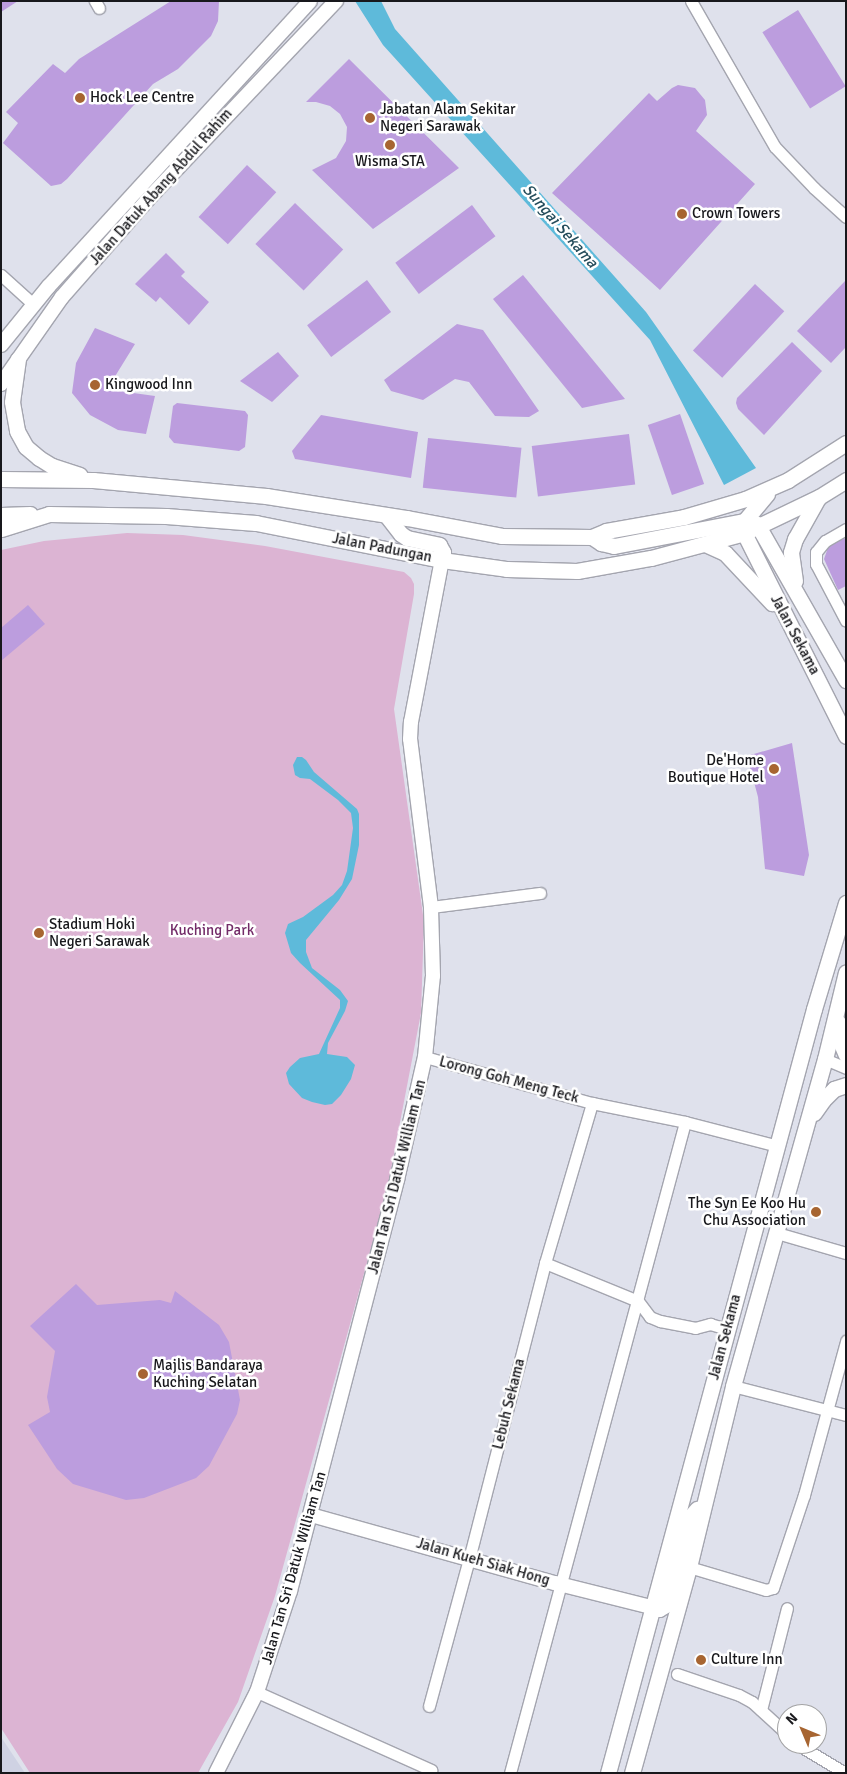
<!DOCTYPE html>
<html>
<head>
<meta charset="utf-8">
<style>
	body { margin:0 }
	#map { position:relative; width:847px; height:1774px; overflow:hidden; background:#dfe1ec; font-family:Signika,sans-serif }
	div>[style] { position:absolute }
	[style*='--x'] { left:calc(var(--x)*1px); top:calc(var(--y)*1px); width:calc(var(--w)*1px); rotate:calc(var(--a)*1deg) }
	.built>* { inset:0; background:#cfd2e3 }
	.green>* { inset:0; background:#dcb4d3 }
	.water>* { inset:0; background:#5ebada }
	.building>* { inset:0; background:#bc9dde; transform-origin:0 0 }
	.roads { filter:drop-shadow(1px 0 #a4a5af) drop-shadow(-1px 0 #a4a5af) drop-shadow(0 1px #a4a5af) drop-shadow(0 -1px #a4a5af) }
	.minor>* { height:11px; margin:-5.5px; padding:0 5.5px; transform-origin:5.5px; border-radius:5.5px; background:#fff }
	.tertiary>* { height:14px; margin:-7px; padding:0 7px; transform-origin:7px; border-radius:7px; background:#fff }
	.secondary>* { height:15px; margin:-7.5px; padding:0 7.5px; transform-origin:7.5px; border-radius:7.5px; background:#fff }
	.dots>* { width:14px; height:14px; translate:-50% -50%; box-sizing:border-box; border:2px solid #fff; border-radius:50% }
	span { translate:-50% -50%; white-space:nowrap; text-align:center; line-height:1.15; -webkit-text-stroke:5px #fff; paint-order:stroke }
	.poi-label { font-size:15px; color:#18181c }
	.left { translate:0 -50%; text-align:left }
	.right { translate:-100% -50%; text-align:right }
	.street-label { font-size:15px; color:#18181c }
	.park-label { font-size:15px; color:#732b68 }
	.water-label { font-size:16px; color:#254d5c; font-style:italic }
	.frame { position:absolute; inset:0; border:2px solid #18181c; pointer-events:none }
	.north { position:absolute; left:777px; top:1704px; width:50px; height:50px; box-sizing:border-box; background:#fff; border:1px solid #a3a3a4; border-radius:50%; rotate:315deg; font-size:14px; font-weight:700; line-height:20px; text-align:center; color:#18181c }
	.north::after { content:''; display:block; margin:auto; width:18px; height:22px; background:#a76531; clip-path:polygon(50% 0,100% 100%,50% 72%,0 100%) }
</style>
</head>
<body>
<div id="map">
	<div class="built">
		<i style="clip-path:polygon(1px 1737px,25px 1773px,1px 1773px)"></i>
	</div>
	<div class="green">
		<i style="clip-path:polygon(127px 533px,183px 535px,265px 546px,404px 572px,411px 578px,414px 584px,414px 594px,394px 709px,424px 922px,421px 1013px,387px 1190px,275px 1596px,238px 1702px,198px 1773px,30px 1773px,1px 1728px,1px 550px,44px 541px)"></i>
	</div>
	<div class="water">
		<i style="clip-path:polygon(355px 1px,381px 1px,395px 29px,646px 312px,756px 468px,724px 485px,650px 340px,383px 45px)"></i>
		<i style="clip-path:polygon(297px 757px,302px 757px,306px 760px,314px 772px,357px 809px,359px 814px,359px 845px,352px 879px,339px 900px,306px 940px,306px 952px,312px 968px,340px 990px,348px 1001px,345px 1011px,328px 1043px,327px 1054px,347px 1057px,355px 1065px,351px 1079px,341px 1095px,332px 1104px,325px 1105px,312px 1102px,302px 1098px,289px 1084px,286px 1073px,290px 1067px,300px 1058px,319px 1054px,340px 1008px,340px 1000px,300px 963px,291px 953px,285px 933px,288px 924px,303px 917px,333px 895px,342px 885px,347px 871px,353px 828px,351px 813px,338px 800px,310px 779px,300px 778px,295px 775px,293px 765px)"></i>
	</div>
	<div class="building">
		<i style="clip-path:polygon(1px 1px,18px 1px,1px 12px)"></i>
		<i style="clip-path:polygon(171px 1px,219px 1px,218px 21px,211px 36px,178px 69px,153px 84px,67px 179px,61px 184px,51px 186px,3px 143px,18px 123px,6px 112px,53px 64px,65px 73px,79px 59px)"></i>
		<i style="left:798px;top:10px;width:90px;height:42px;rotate:58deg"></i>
		<i style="clip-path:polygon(349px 59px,459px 168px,373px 229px,312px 170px,336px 158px,346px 141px,347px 127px,340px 114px,330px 106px,316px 102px,306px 102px)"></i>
		<i style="clip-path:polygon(678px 85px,695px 88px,705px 100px,707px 115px,696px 131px,755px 184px,660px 290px,552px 193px,649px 93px,657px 101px,672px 88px)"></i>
		<i style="left:247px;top:165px;width:40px;height:71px;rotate:43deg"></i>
		<i style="left:295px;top:203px;width:67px;height:57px;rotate:44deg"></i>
		<i style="left:472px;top:205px;width:39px;height:96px;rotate:53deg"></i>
		<i style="clip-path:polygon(166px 253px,185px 272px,181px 276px,209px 302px,189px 325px,160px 297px,156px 302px,135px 284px)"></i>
		<i style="clip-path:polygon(523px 275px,625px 399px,582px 408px,493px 299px)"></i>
		<i style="left:367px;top:280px;width:40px;height:75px;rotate:53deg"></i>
		<i style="clip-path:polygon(846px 280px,846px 347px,831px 363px,797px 331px)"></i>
		<i style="left:755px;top:284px;width:40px;height:91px;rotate:43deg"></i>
		<i style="clip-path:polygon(457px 324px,483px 330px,539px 411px,529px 417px,495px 416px,469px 382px,455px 379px,423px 400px,391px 391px,384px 380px)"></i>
		<i style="clip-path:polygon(95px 328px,135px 344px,114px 378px,119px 391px,155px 396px,146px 434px,118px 430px,90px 415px,72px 393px,76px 363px)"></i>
		<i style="clip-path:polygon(792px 342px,822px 371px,764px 435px,738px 409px,736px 403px,737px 398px)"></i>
		<i style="clip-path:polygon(278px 352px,299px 376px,272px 402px,240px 381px)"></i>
		<i style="clip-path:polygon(177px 403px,245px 411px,248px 415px,245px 447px,239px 451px,174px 443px,169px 437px,173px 406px)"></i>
		<i style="left:680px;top:414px;width:74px;height:34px;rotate:71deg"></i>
		<i style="clip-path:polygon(321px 415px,418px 432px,411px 478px,295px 459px,292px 451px)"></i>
		<i style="left:629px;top:434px;width:51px;height:98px;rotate:83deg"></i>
		<i style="left:428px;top:438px;width:94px;height:50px;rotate:6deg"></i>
		<i style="clip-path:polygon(846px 538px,846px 586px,838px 590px,824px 559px,829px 545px)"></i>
		<i style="clip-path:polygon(28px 605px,45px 624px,1px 661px,1px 628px)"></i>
		<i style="clip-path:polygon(792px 743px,809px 855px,804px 876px,765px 869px,758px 797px,747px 756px)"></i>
		<i style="clip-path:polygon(76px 1284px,97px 1305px,160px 1300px,171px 1303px,175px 1291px,219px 1325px,229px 1342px,240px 1400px,237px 1414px,209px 1466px,196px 1478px,144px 1498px,126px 1500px,73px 1484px,57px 1469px,28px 1425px,50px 1412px,47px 1397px,55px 1351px,30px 1326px)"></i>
	</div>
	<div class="roads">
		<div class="minor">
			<i style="--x:95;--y:1;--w:8;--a:60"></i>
			<i style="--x:691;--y:1;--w:168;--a:60.1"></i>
			<i style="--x:775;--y:147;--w:57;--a:46.4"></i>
			<i style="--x:814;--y:188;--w:43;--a:42.2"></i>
			<i style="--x:1;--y:275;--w:43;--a:42.2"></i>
			<i style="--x:846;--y:529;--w:24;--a:150"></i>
			<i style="--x:825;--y:541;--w:14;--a:129"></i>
			<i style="--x:816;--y:552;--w:12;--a:90"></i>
			<i style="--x:816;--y:564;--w:64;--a:62.2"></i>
			<i style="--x:431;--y:907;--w:110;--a:-7.3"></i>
			<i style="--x:425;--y:1057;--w:173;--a:15.4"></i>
			<i style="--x:592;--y:1103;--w:95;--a:11.5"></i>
			<i style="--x:685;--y:1122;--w:96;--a:14.5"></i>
			<i style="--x:825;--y:1059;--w:23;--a:23"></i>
			<i style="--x:777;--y:1233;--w:72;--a:16.2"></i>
			<i style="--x:545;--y:1263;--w:100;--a:22.2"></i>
			<i style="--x:638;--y:1301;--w:20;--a:53"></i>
			<i style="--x:650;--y:1317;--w:11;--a:22"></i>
			<i style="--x:660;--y:1321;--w:36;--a:11"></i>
			<i style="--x:695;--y:1328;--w:16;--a:-15"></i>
			<i style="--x:710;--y:1324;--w:18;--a:16"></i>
			<i style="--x:733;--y:1386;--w:117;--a:14.4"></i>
			<i style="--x:689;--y:1567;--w:80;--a:16.6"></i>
			<i style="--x:766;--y:1590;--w:7;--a:-16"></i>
			<i style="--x:773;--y:1588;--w:98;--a:-71.6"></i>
			<i style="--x:804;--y:1495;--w:160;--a:-74.7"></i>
			<i style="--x:677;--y:1674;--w:65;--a:18.7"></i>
			<i style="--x:739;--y:1695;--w:15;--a:28"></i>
			<i style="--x:752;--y:1702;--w:47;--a:42.4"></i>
			<i style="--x:257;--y:1692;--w:191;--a:24.1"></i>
			<i style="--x:429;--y:1706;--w:152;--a:-74.8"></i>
			<i style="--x:469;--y:1559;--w:306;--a:-75.6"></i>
			<i style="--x:545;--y:1263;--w:167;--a:-73.6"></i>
			<i style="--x:761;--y:1710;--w:105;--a:-75.7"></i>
			<i style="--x:797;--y:1744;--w:56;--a:31.1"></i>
			<i style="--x:510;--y:1773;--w:674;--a:-74.95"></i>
		</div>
		<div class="tertiary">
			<i style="--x:1;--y:345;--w:76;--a:-50.9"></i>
			<i style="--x:49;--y:286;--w:386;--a:-47.5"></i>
			<i style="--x:1;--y:384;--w:106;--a:-55"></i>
			<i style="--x:62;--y:297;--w:135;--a:-48.6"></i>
			<i style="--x:151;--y:196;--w:269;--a:-46.5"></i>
			<i style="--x:311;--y:1515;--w:253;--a:15.6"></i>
			<i style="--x:555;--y:1583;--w:103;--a:14"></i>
			<i style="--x:216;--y:1773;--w:91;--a:-63.2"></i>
			<i style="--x:257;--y:1692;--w:106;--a:-71.9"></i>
			<i style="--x:290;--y:1591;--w:425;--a:-75.4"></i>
			<i style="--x:397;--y:1180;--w:126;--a:-77.2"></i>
			<i style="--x:425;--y:1057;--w:81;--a:-84.4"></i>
			<i style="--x:433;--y:976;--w:69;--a:-91.7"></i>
			<i style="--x:431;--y:907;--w:169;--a:-97.1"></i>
			<i style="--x:410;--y:739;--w:17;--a:-87"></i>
			<i style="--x:411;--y:722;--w:165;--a:-79.2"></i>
		</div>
		<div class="secondary">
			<i style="--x:18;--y:359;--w:43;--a:97.9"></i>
			<i style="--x:12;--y:402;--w:29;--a:80"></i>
			<i style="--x:17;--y:431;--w:18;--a:61"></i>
			<i style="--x:26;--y:447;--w:17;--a:40"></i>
			<i style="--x:39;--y:458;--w:15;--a:32"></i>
			<i style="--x:52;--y:466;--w:29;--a:18"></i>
			<i style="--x:1;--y:479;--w:92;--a:0.6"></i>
			<i style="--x:93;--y:480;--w:174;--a:5.3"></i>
			<i style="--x:266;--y:496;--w:143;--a:8.9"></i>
			<i style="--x:407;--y:518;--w:97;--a:10.7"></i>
			<i style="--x:502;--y:536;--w:90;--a:0.6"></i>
			<i style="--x:592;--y:537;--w:15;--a:-23"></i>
			<i style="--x:606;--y:531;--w:79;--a:-10.2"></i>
			<i style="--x:684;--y:517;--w:64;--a:-16.4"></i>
			<i style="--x:745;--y:499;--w:47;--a:-23.8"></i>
			<i style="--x:788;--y:480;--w:69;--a:-32.5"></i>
			<i style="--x:767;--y:494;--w:35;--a:130"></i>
			<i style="--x:744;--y:521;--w:12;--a:90"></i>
			<i style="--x:744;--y:533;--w:227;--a:63.3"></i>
			<i style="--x:1;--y:515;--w:29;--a:-2"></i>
			<i style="--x:386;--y:515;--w:24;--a:52"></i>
			<i style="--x:401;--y:534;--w:7;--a:34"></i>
			<i style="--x:407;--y:538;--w:33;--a:12"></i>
			<i style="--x:439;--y:545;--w:8;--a:60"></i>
			<i style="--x:443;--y:552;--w:8;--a:97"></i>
			<i style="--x:1;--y:529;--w:50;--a:-17.4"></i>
			<i style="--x:49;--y:514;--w:117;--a:1"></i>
			<i style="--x:166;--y:516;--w:90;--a:4.4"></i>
			<i style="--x:256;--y:523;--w:190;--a:11.3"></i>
			<i style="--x:442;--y:560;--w:66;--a:7.9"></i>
			<i style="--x:507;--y:569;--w:70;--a:1.6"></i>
			<i style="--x:577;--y:571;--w:75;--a:-10"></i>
			<i style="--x:651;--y:558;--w:96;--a:-15"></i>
			<i style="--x:744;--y:533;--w:83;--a:-25.6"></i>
			<i style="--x:819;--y:497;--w:32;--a:-32"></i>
			<i style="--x:592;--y:537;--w:11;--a:34"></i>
			<i style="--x:601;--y:543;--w:13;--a:13"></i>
			<i style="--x:614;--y:546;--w:132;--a:-10.9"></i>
			<i style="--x:744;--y:521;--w:13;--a:13"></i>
			<i style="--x:757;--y:524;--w:180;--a:60.3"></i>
			<i style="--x:707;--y:545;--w:20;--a:24"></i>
			<i style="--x:725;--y:553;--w:69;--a:46.8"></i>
			<i style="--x:795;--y:581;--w:29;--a:-98"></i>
			<i style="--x:791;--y:552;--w:14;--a:-73"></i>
			<i style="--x:795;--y:539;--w:47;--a:-60.7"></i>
			<i style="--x:838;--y:1022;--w:19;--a:84"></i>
			<i style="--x:840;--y:1041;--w:15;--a:67"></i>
			<i style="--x:814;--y:1113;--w:16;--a:-55"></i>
			<i style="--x:823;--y:1100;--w:16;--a:-45"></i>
			<i style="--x:834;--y:1089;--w:13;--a:-18"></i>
			<i style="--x:655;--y:1608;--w:4;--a:14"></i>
			<i style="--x:659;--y:1609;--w:6;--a:-31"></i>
			<i style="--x:664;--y:1606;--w:8;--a:-60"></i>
			<i style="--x:668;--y:1599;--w:85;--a:-75"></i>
			<i style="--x:690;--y:1517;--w:11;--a:-49"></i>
			<i style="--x:608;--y:1773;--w:791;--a:-74.91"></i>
			<i style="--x:814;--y:1009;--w:111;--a:-73.2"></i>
			<i style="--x:632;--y:1773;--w:214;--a:-74.5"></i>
			<i style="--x:689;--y:1567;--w:186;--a:-76.3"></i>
			<i style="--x:733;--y:1386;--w:340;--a:-74.3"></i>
			<i style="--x:825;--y:1059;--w:89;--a:-76.4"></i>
		</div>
	</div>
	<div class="dots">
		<i style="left:80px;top:98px;background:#a76531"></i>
		<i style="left:370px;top:118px;background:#a76531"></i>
		<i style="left:390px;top:145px;background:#a76531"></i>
		<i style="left:682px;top:214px;background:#a76531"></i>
		<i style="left:95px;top:385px;background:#a76531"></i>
		<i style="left:774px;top:769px;background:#a76531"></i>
		<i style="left:39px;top:933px;background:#a76531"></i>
		<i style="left:816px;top:1212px;background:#a76531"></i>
		<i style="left:143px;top:1374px;background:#a76531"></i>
		<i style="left:701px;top:1660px;background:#a76531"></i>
	</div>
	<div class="poi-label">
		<span class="left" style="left:90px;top:98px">Hock Lee Centre</span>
		<span class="left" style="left:380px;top:118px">Jabatan Alam Sekitar<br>Negeri Sarawak</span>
		<span style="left:390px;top:162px">Wisma STA</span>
		<span class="left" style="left:692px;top:214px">Crown Towers</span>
		<span class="left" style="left:105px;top:385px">Kingwood Inn</span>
		<span class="right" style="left:764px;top:769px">De'Home<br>Boutique Hotel</span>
		<span class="left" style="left:49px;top:933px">Stadium Hoki<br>Negeri Sarawak</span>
		<span class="right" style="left:806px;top:1212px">The Syn Ee Koo Hu<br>Chu Association</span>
		<span class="left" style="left:153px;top:1374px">Majlis Bandaraya<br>Kuching Selatan</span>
		<span class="left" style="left:711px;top:1660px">Culture Inn</span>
	</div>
	<div class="street-label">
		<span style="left:161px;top:187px;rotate:-48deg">Jalan Datuk Abang Abdul Rahim</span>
		<span style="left:382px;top:548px;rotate:11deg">Jalan Padungan</span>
		<span style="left:795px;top:635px;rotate:62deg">Jalan Sekama</span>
		<span style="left:509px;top:1080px;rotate:15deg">Lorong Goh Meng Teck</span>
		<span style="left:397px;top:1177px;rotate:-76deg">Jalan Tan Sri Datuk William Tan</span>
		<span style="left:725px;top:1337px;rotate:-75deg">Jalan Sekama</span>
		<span style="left:509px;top:1404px;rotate:-76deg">Lebuh Sekama</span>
		<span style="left:483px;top:1562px;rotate:16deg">Jalan Kueh Siak Hong</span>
		<span style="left:294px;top:1568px;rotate:-74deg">Jalan Tan Sri Datuk William Tan</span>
	</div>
	<div class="park-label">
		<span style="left:212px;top:931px">Kuching Park</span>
	</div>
	<div class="water-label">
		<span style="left:560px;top:226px;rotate:49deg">Sungai Sekama</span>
	</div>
	<div class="frame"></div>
	<div class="north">N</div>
</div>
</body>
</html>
